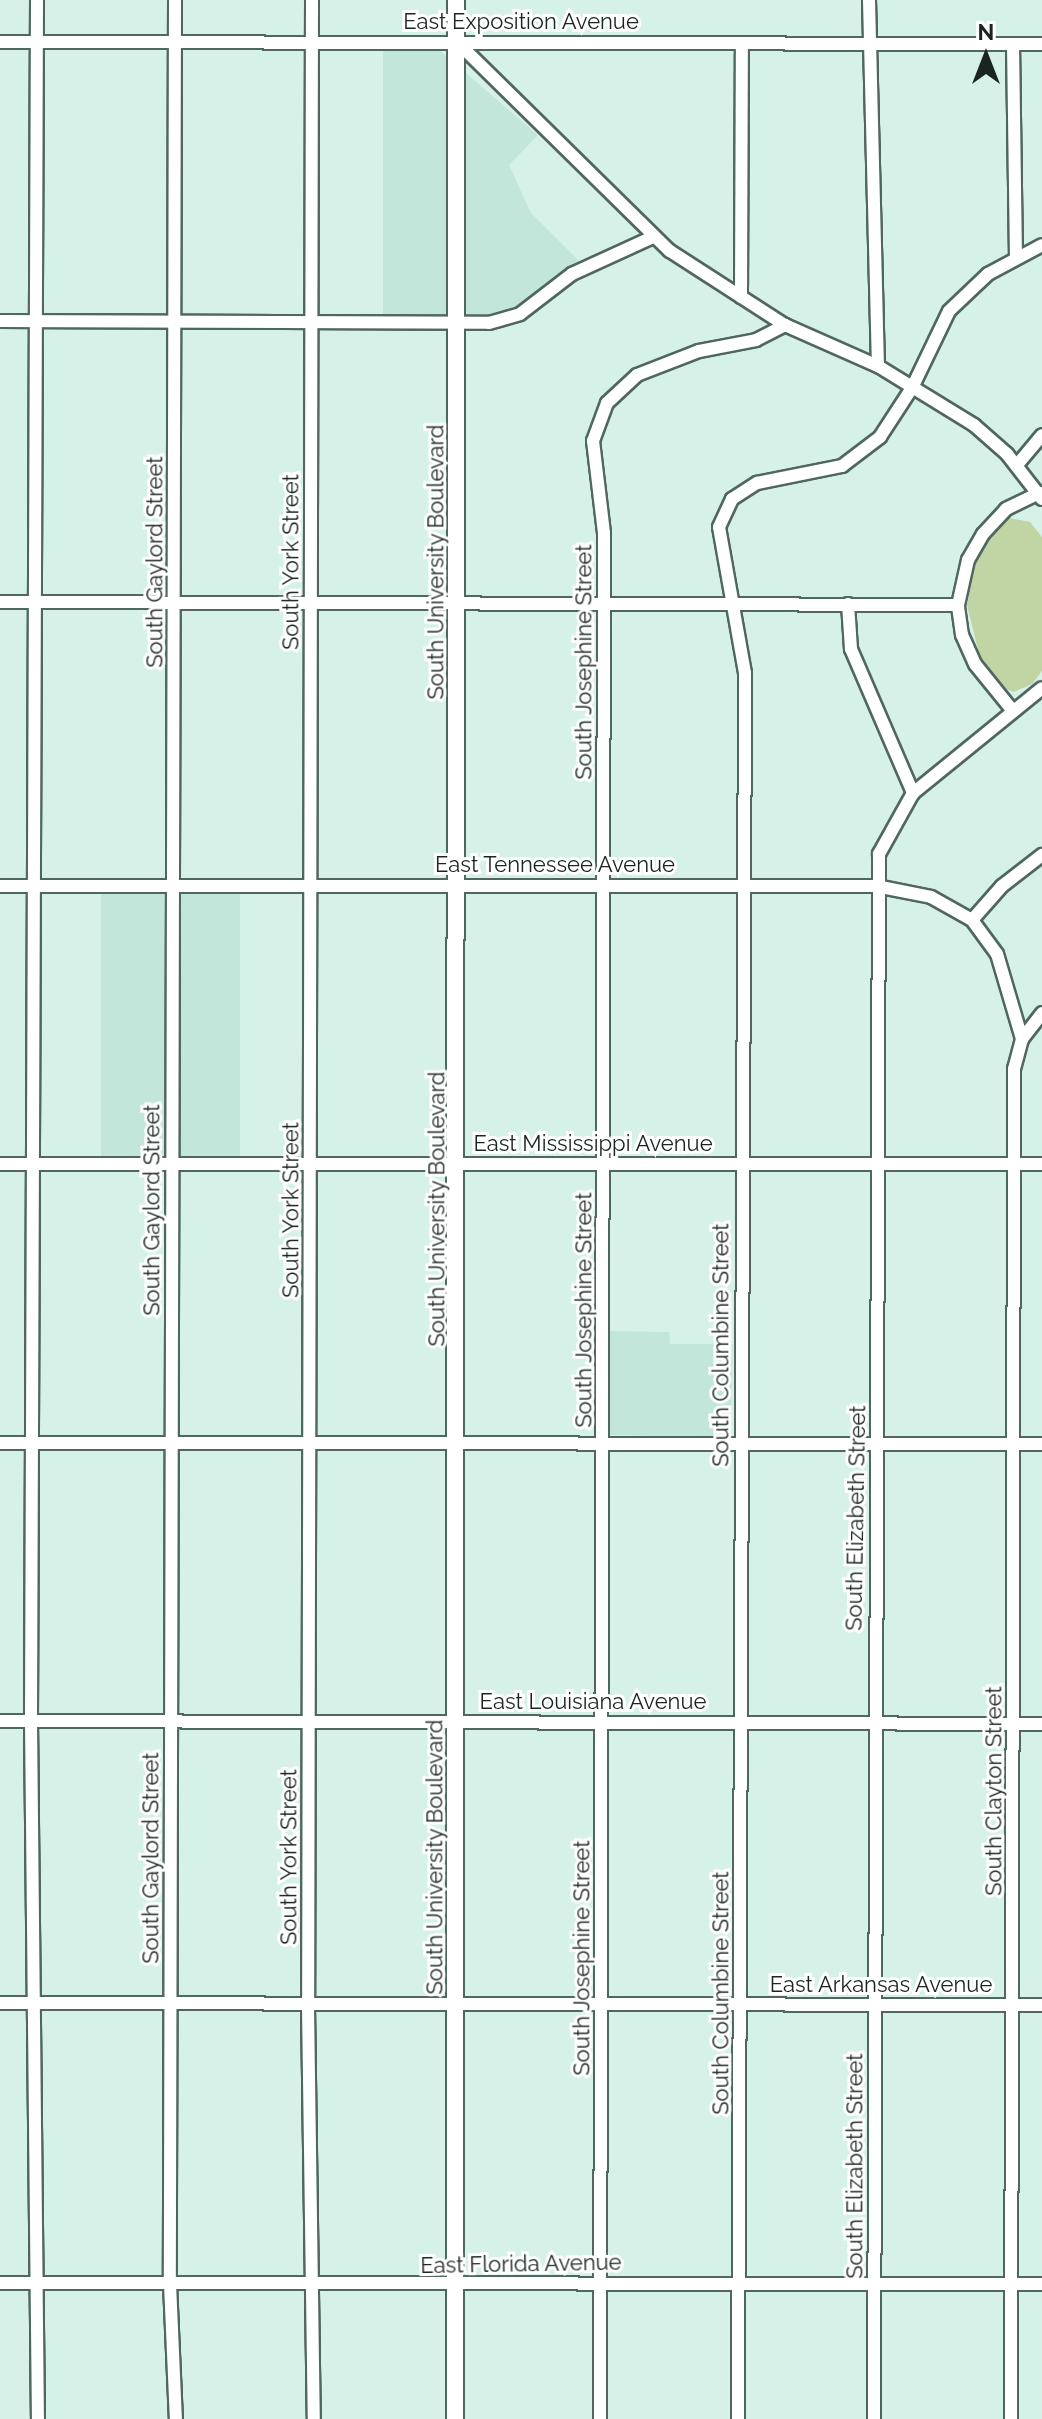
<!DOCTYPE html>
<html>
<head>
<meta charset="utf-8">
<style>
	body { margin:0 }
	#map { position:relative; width:1042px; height:2419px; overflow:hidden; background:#d6f1e8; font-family:Raleway,sans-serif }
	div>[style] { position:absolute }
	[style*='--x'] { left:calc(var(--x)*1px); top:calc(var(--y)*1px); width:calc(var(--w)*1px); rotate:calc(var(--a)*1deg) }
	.built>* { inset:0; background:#c3e6db; transform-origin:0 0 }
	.green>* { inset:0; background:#c0d4a4 }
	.roads { filter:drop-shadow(2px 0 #506760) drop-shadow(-2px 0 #506760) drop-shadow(0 2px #506760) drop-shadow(0 -2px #506760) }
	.minor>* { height:12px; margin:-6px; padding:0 6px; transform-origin:6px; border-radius:6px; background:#fff }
	.major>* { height:16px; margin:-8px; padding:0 8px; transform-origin:8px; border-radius:8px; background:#fff }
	span { translate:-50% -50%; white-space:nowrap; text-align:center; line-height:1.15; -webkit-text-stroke:6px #fff; paint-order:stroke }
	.street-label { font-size:22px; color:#1a2421 }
	.north { position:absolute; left:946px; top:16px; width:80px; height:80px; -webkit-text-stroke:6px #fff; paint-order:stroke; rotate:0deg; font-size:22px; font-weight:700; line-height:32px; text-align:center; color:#1a2421 }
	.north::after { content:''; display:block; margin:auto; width:28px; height:36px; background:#1a2421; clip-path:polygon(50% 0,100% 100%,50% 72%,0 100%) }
</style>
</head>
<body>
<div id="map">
	<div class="built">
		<i style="clip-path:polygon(383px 49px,439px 50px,538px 135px,509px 165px,531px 213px,580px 262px,503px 318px,383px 319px)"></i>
		<i style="left:240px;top:889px;width:270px;height:139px;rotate:90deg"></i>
		<i style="clip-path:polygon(609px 1331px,669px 1332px,670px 1344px,733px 1344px,731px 1437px,609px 1435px)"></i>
	</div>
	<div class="green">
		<i style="clip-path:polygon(1009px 518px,1030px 522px,1042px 537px,1042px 671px,1032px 684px,1014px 692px,1003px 688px,981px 662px,967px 605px,976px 555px,999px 523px)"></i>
	</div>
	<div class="roads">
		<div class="minor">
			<i style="--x:37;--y:0;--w:1721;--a:90.2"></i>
			<i style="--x:31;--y:1721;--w:698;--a:89.43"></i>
			<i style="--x:175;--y:0;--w:2284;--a:90.13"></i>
			<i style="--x:170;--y:2284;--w:135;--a:87.5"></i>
			<i style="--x:312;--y:0;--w:2006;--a:90.11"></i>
			<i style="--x:308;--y:2006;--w:413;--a:89.2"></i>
			<i style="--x:869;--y:0;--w:366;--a:88.6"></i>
			<i style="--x:455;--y:40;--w:301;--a:44.5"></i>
			<i style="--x:670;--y:251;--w:137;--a:32.8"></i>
			<i style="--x:785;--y:325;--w:102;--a:23.8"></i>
			<i style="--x:878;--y:366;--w:113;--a:31.6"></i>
			<i style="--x:974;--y:425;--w:44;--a:41.3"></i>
			<i style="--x:1007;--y:454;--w:57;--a:52.1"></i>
			<i style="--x:0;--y:42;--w:1042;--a:0.11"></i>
			<i style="--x:1013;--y:44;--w:213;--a:89.2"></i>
			<i style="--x:741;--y:297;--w:253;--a:-89.8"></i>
			<i style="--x:0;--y:321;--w:489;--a:0.2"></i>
			<i style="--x:489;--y:323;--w:32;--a:-16"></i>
			<i style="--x:520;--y:314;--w:66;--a:-37.6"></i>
			<i style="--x:572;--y:274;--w:89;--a:-24.6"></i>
			<i style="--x:1017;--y:465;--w:39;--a:-50"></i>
			<i style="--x:0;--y:602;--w:958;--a:0.18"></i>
			<i style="--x:848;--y:604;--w:45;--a:86.2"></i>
			<i style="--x:851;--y:649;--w:157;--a:66.7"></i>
			<i style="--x:1013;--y:711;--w:60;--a:-129"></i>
			<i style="--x:975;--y:664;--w:32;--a:-114"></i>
			<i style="--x:962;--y:635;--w:30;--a:-98"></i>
			<i style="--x:958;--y:605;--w:46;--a:-77.5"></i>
			<i style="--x:968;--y:560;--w:30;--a:-60"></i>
			<i style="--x:983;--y:534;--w:34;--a:-47"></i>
			<i style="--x:1006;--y:509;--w:37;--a:-26"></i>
			<i style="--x:0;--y:886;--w:876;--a:0"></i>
			<i style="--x:876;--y:886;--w:56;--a:11.3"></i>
			<i style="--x:931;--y:897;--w:47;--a:29.3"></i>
			<i style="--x:972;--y:920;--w:42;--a:53.7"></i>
			<i style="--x:997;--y:954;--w:89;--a:73.6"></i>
			<i style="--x:972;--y:920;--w:45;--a:-48.6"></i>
			<i style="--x:1002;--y:886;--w:51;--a:-37.8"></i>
			<i style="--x:0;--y:1164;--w:1042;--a:0"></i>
			<i style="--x:0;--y:1443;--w:1042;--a:0.05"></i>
			<i style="--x:0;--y:1721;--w:1042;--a:0.16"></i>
			<i style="--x:0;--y:2003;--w:1042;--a:0.11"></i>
			<i style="--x:0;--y:2283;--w:1042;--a:0.05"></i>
			<i style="--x:600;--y:2419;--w:1886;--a:-89.88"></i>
			<i style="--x:604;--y:533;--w:93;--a:-96.8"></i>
			<i style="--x:593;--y:441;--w:40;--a:-69.8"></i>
			<i style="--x:607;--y:403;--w:41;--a:-43"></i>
			<i style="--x:637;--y:375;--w:66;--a:-21.2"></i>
			<i style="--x:699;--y:351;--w:58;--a:-10.9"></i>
			<i style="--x:756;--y:340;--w:33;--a:-27"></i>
			<i style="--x:738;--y:2419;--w:1746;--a:-89.77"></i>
			<i style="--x:745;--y:673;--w:148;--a:-100.1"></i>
			<i style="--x:719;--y:527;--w:31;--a:-65"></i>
			<i style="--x:732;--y:499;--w:30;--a:-33"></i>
			<i style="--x:757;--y:483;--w:87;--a:-11.3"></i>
			<i style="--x:842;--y:466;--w:48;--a:-37.3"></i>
			<i style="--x:880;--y:437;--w:59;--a:-56.9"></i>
			<i style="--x:912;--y:388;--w:85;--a:-64.3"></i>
			<i style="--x:949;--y:311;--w:54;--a:-43.5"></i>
			<i style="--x:988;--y:274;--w:61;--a:-28.2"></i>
			<i style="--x:874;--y:2419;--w:1565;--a:-89.82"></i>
			<i style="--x:879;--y:854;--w:70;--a:-60.9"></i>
			<i style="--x:913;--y:793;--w:166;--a:-39.1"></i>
			<i style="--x:1011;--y:2419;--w:1350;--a:-89.87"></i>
			<i style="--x:1014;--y:1069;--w:31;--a:-75"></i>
			<i style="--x:1022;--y:1039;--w:33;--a:-52"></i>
		</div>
		<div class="major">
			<i style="--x:455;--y:2419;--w:2419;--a:-89.98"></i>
		</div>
	</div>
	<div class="street-label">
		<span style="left:521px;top:22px">East Exposition Avenue</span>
		<span style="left:155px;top:562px;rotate:-90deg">South Gaylord Street</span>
		<span style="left:291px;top:562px;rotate:-90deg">South York Street</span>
		<span style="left:436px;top:562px;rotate:-90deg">South University Boulevard</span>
		<span style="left:584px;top:662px;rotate:-90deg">South Josephine Street</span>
		<span style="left:555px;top:865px">East Tennessee Avenue</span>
		<span style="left:593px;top:1144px">East Mississippi Avenue</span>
		<span style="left:437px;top:1209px;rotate:-90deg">South University Boulevard</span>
		<span style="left:152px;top:1210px;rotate:-90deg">South Gaylord Street</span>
		<span style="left:291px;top:1210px;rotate:-90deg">South York Street</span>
		<span style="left:584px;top:1310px;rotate:-90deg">South Josephine Street</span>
		<span style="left:721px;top:1345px;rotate:-90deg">South Columbine Street</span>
		<span style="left:856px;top:1518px;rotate:-89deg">South Elizabeth Street</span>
		<span style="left:593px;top:1702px">East Louisiana Avenue</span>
		<span style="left:994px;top:1791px;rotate:-90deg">South Clayton Street</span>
		<span style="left:289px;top:1857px;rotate:-90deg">South York Street</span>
		<span style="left:435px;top:1857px;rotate:-90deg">South University Boulevard</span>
		<span style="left:151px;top:1858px;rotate:-90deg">South Gaylord Street</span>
		<span style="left:582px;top:1958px;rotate:-90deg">South Josephine Street</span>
		<span style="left:881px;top:1985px">East Arkansas Avenue</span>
		<span style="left:721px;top:1993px;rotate:-90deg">South Columbine Street</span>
		<span style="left:855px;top:2166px;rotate:-90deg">South Elizabeth Street</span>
		<span style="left:521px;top:2264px;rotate:-1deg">East Florida Avenue</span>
	</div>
	<div class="north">N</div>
</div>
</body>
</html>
